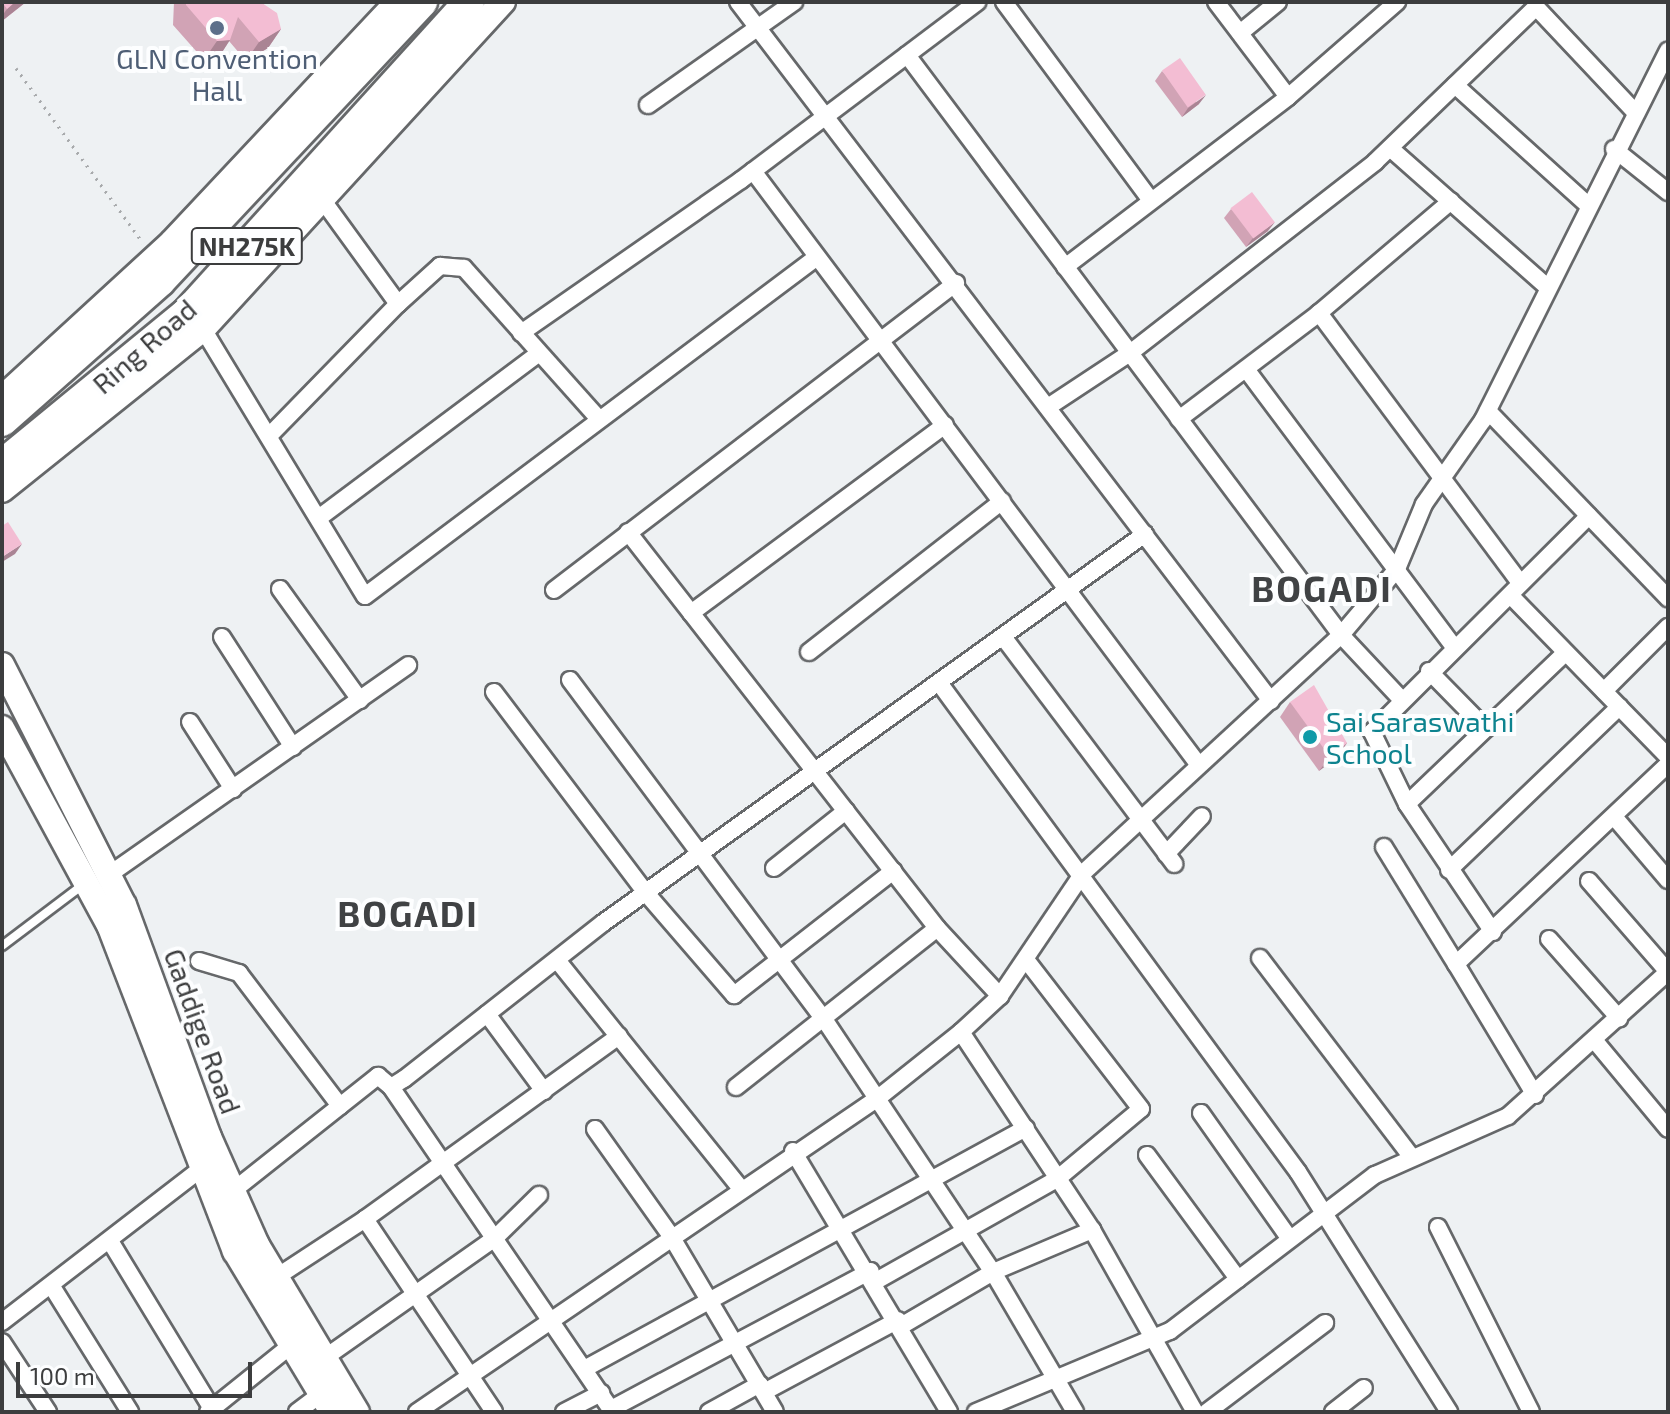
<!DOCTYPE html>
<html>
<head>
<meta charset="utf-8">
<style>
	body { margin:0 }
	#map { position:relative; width:1670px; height:1414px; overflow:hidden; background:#eef1f3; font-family:"Exo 2",sans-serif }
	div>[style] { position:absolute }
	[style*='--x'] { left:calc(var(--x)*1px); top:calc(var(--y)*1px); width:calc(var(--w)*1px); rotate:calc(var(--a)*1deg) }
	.path>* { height:3px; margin-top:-1.5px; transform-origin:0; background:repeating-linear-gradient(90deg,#a8aaac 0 2px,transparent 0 8px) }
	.roads { filter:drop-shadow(2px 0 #66686a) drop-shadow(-2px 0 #66686a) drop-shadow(0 2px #66686a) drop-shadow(0 -2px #66686a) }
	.lane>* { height:8px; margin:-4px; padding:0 4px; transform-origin:4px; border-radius:4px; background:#fff }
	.street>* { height:16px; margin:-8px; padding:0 8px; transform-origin:8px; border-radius:8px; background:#fff }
	.secondary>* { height:24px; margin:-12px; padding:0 12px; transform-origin:12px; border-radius:12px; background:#fff }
	.highway>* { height:30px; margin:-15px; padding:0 15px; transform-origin:15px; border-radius:15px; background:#fff }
	.wall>* { inset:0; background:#d1a3b5 }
	.shaded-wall>* { inset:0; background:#aa8494 }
	.building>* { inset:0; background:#f3bdd3; transform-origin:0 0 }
	.dots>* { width:22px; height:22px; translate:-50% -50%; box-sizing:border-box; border:4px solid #fdfeff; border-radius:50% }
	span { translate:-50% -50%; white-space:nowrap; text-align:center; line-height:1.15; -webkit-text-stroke:8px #fdfeff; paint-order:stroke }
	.shield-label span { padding:2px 6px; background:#fdfeff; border:2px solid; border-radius:6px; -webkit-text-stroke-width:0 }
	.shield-label { font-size:26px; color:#3c3d3e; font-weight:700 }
	.service-label { font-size:28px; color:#4e5e75 }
	.street-label { font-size:28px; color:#3c3d3e }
	.culture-label { font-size:28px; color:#0d838f }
	.left { translate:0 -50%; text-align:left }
	.district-label { font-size:36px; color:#404244; font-weight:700; letter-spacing:2px }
	.frame { position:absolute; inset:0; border:4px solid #3c3d3e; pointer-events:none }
	.scale { position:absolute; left:16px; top:1362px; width:236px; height:36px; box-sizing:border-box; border:4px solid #3c3d3e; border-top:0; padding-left:10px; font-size:24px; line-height:28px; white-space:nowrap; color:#3c3d3e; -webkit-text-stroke:6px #fdfeff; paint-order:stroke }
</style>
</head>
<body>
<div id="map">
	<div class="path">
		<i style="--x:16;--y:68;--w:216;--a:54"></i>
	</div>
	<div class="roads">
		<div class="lane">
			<i style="--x:2;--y:946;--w:103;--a:-37.1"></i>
		</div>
		<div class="street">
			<i style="--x:738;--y:2;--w:879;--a:52.67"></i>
			<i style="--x:1004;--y:2;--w:247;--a:53.5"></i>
			<i style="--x:1216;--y:2;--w:119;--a:52.8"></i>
			<i style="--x:1240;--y:33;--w:49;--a:-39.2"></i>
			<i style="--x:907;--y:55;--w:724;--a:53.19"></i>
			<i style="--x:1341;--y:635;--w:88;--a:46.8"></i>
			<i style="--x:1455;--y:85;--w:179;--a:42.1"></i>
			<i style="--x:648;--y:105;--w:179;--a:-35.2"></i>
			<i style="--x:1390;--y:148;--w:211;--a:41.5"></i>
			<i style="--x:1614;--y:149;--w:69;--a:38.5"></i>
			<i style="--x:753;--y:171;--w:741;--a:53.11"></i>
			<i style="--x:324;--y:202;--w:126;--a:54"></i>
			<i style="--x:398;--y:304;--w:57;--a:-42.1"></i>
			<i style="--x:440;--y:266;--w:24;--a:5"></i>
			<i style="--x:464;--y:268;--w:201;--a:48.2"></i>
			<i style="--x:1065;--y:267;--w:280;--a:-37.3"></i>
			<i style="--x:1288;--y:97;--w:145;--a:-41.1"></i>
			<i style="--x:1319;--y:313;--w:173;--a:-40.3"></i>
			<i style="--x:203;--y:329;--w:312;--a:58.8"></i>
			<i style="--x:365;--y:596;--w:565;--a:-36.87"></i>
			<i style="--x:521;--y:333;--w:268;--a:-34.8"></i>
			<i style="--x:741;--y:180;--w:296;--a:-37"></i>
			<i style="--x:1246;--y:369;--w:346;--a:53.2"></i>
			<i style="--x:1048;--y:407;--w:98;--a:-33.4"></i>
			<i style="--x:1130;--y:353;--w:311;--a:-37.9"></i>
			<i style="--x:1375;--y:162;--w:223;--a:-43.9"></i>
			<i style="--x:1536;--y:7;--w:144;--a:46.7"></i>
			<i style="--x:1488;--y:411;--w:260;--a:46.1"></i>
			<i style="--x:1179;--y:419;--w:176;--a:-37.1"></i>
			<i style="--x:1319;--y:313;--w:337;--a:53.3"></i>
			<i style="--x:269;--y:436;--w:185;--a:-45.7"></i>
			<i style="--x:320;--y:517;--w:269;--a:-36.8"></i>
			<i style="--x:628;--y:532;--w:502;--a:52.03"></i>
			<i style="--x:937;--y:928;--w:93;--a:47.2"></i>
			<i style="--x:280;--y:589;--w:137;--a:54.2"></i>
			<i style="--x:554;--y:590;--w:506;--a:-37.37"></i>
			<i style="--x:1512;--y:597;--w:223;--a:45.7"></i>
			<i style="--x:691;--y:613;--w:316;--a:-36.5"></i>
			<i style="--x:222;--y:637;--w:131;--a:57.2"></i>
			<i style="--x:1004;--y:638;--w:283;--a:53"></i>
			<i style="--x:809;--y:652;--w:245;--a:-38"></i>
			<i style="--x:1429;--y:671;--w:81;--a:45.5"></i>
			<i style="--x:570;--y:680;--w:427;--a:53.2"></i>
			<i style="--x:826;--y:1022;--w:301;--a:56.3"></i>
			<i style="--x:993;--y:1272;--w:162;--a:59.6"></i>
			<i style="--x:940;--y:684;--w:605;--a:53.74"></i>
			<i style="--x:1298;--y:1172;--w:284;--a:57.8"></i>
			<i style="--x:1604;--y:691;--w:91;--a:-45"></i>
			<i style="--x:494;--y:692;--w:252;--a:52.9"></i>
			<i style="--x:646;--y:893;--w:135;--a:49.2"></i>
			<i style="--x:734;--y:995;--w:202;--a:-37.9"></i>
			<i style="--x:190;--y:722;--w:80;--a:57.3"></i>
			<i style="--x:1407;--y:804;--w:219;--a:-43.7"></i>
			<i style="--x:1616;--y:819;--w:80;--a:49.6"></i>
			<i style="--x:1384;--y:847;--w:137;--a:58.4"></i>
			<i style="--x:1166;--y:854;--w:52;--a:-46.5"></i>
			<i style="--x:774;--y:868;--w:92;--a:-38.4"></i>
			<i style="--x:1449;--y:870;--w:236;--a:-43.8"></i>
			<i style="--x:110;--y:874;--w:364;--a:-35"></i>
			<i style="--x:1589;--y:881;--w:121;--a:49"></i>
			<i style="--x:1493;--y:932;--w:154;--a:-123.9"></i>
			<i style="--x:1407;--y:804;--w:80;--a:-115.9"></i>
			<i style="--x:1372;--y:732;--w:306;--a:-44.9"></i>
			<i style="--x:1549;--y:939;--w:106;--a:48.5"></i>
			<i style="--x:1260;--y:958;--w:249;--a:52.7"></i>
			<i style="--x:557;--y:960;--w:292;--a:51.2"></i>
			<i style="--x:199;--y:961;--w:42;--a:16.7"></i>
			<i style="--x:239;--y:973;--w:167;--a:52.8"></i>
			<i style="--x:487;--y:1014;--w:96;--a:53.5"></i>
			<i style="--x:961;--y:1032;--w:237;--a:56.5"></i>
			<i style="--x:1092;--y:1230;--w:209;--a:60.5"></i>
			<i style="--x:1595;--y:1041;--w:114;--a:50.3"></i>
			<i style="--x:391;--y:1087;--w:394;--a:55.7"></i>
			<i style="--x:736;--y:1087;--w:256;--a:-38.3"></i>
			<i style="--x:1535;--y:1095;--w:153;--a:-121.1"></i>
			<i style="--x:1456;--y:964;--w:291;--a:-43.3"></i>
			<i style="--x:1201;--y:1113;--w:154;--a:54.8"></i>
			<i style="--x:595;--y:1129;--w:131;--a:54.6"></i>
			<i style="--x:671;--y:1236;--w:204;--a:59.4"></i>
			<i style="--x:793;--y:1151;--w:304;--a:59.1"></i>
			<i style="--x:1147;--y:1155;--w:154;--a:53.7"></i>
			<i style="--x:234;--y:1190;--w:184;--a:-38.4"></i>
			<i style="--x:378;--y:1076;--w:17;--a:40"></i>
			<i style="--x:391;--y:1087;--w:15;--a:-32"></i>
			<i style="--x:404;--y:1079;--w:253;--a:-38.1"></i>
			<i style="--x:603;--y:923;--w:667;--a:-35.67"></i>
			<i style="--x:365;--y:1219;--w:313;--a:-35.8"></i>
			<i style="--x:1438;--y:1227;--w:207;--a:63.3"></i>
			<i style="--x:110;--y:1241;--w:197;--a:58.7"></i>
			<i style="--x:275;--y:1278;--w:108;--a:-33.2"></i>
			<i style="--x:365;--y:1219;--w:232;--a:56.2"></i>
			<i style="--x:876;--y:1281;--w:208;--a:-29.4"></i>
			<i style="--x:1057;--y:1179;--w:109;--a:-39.8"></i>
			<i style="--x:1141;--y:1109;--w:187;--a:-127.6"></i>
			<i style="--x:51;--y:1285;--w:150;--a:58.1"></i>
			<i style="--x:2;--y:1322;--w:251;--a:-37.6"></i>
			<i style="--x:901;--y:1326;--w:107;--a:-30.4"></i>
			<i style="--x:993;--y:1272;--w:108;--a:-23"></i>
			<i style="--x:2;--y:1342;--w:84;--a:56.7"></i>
			<i style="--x:323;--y:1359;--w:209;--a:-35.1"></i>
			<i style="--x:494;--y:1239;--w:63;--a:-44.4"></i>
			<i style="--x:586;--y:1368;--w:501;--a:-28.61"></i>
			<i style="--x:764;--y:1392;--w:152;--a:-28.2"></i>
			<i style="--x:611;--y:1409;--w:294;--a:-28"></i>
			<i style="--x:208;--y:1412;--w:105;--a:-38.8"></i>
			<i style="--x:297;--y:1412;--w:30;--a:-37"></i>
			<i style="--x:417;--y:1412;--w:558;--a:-34.26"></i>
			<i style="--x:878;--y:1098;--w:106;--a:-38.5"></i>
			<i style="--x:961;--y:1032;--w:53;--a:-42.7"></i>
			<i style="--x:1000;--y:996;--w:148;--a:-56"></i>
			<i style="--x:1083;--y:873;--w:351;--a:-42.7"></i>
			<i style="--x:1341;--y:635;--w:87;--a:-49.7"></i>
			<i style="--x:1397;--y:569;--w:70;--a:-67.4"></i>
			<i style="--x:1424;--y:504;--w:103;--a:-54.9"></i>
			<i style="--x:1483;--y:420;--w:413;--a:-63.4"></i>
			<i style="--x:564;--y:1412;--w:42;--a:-27.2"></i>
			<i style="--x:709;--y:1412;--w:58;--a:-28.8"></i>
			<i style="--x:976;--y:1412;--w:210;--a:-22.7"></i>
			<i style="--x:1170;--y:1331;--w:258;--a:-37.3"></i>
			<i style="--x:1375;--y:1175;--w:145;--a:-23.9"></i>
			<i style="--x:1508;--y:1116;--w:215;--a:-42"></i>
			<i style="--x:1207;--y:1412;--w:148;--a:-37"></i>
			<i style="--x:1333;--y:1412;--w:39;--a:-38"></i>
		</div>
		<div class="secondary">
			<i style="--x:2;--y:398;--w:231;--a:-42.5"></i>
			<i style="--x:172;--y:242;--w:329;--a:-46.8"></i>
			<i style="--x:2;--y:490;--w:258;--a:-38.7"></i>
			<i style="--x:203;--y:329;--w:444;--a:-47.5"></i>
			<i style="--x:2;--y:665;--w:269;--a:63.1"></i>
			<i style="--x:124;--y:905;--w:247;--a:69.9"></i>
			<i style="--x:209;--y:1137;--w:118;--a:66"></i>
			<i style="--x:257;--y:1245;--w:195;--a:59.1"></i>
			<i style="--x:2;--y:728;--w:224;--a:61.5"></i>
			<i style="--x:109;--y:925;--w:350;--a:68.9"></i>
			<i style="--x:235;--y:1251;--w:188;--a:58.9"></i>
		</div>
		<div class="highway">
			<i style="--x:2;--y:421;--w:211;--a:-41.5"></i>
			<i style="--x:160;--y:281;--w:383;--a:-46.8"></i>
			<i style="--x:2;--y:465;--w:239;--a:-39.4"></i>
			<i style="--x:187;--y:313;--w:420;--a:-47.8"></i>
		</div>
	</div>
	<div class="wall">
		<i style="clip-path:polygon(2px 2px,26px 2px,2px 21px)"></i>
		<i style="clip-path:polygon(174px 2px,262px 2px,281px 29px,268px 48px,246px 61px,229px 41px,217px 60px,204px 60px,173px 25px)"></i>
		<i style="clip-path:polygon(1162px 71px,1199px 104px,1182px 117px,1155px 81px)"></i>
		<i style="clip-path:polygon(1231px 209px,1268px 231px,1246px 247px,1224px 218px)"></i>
		<i style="clip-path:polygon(1290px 702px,1347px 743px,1337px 757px,1319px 771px,1280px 717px)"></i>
	</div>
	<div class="shaded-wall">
		<i style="clip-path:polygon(15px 2px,26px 2px,2px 21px,2px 16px,7px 9px)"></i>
		<i style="clip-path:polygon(281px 29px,268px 48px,246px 61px,259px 42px)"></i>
		<i style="clip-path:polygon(230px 40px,217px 60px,204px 60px,217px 41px)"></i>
		<i style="clip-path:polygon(1206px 95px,1199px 104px,1182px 117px,1188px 108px)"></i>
		<i style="clip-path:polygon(1275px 222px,1268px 231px,1246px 247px,1253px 238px)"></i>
		<i style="clip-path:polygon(22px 544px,15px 554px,2px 562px,2px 557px)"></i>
		<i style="clip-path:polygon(1347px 743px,1337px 757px,1319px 771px,1330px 757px)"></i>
	</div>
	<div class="building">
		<i style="clip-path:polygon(2px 2px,15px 2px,7px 9px)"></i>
		<i style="clip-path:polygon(186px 2px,262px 2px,262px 3px,277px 13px,281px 29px,259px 42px,238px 17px,230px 40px,217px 41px,186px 5px)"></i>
		<i style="left:1180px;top:58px;width:45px;height:22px;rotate:55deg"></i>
		<i style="left:1252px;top:192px;width:38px;height:27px;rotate:53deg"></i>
		<i style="clip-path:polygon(8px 522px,22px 544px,2px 557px,2px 526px)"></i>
		<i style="clip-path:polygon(1314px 685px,1347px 743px,1330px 757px,1290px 702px)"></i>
	</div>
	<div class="dots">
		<i style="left:217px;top:28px;background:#5c6f8a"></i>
		<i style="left:1310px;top:737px;background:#0f9aa8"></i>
	</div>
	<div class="shield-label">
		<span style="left:247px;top:246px">NH275K</span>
	</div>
	<div class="service-label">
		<span style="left:217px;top:74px">GLN Convention<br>Hall</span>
	</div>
	<div class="street-label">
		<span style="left:144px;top:346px;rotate:-41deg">Ring Road</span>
		<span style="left:203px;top:1031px;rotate:70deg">Gaddige Road</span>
	</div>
	<div class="culture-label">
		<span class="left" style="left:1326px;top:737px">Sai Saraswathi<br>School</span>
	</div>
	<div class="district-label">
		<span style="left:1322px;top:588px">BOGADI</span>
		<span style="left:408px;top:913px">BOGADI</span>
	</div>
	<div class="frame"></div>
	<div class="scale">100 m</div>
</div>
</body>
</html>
